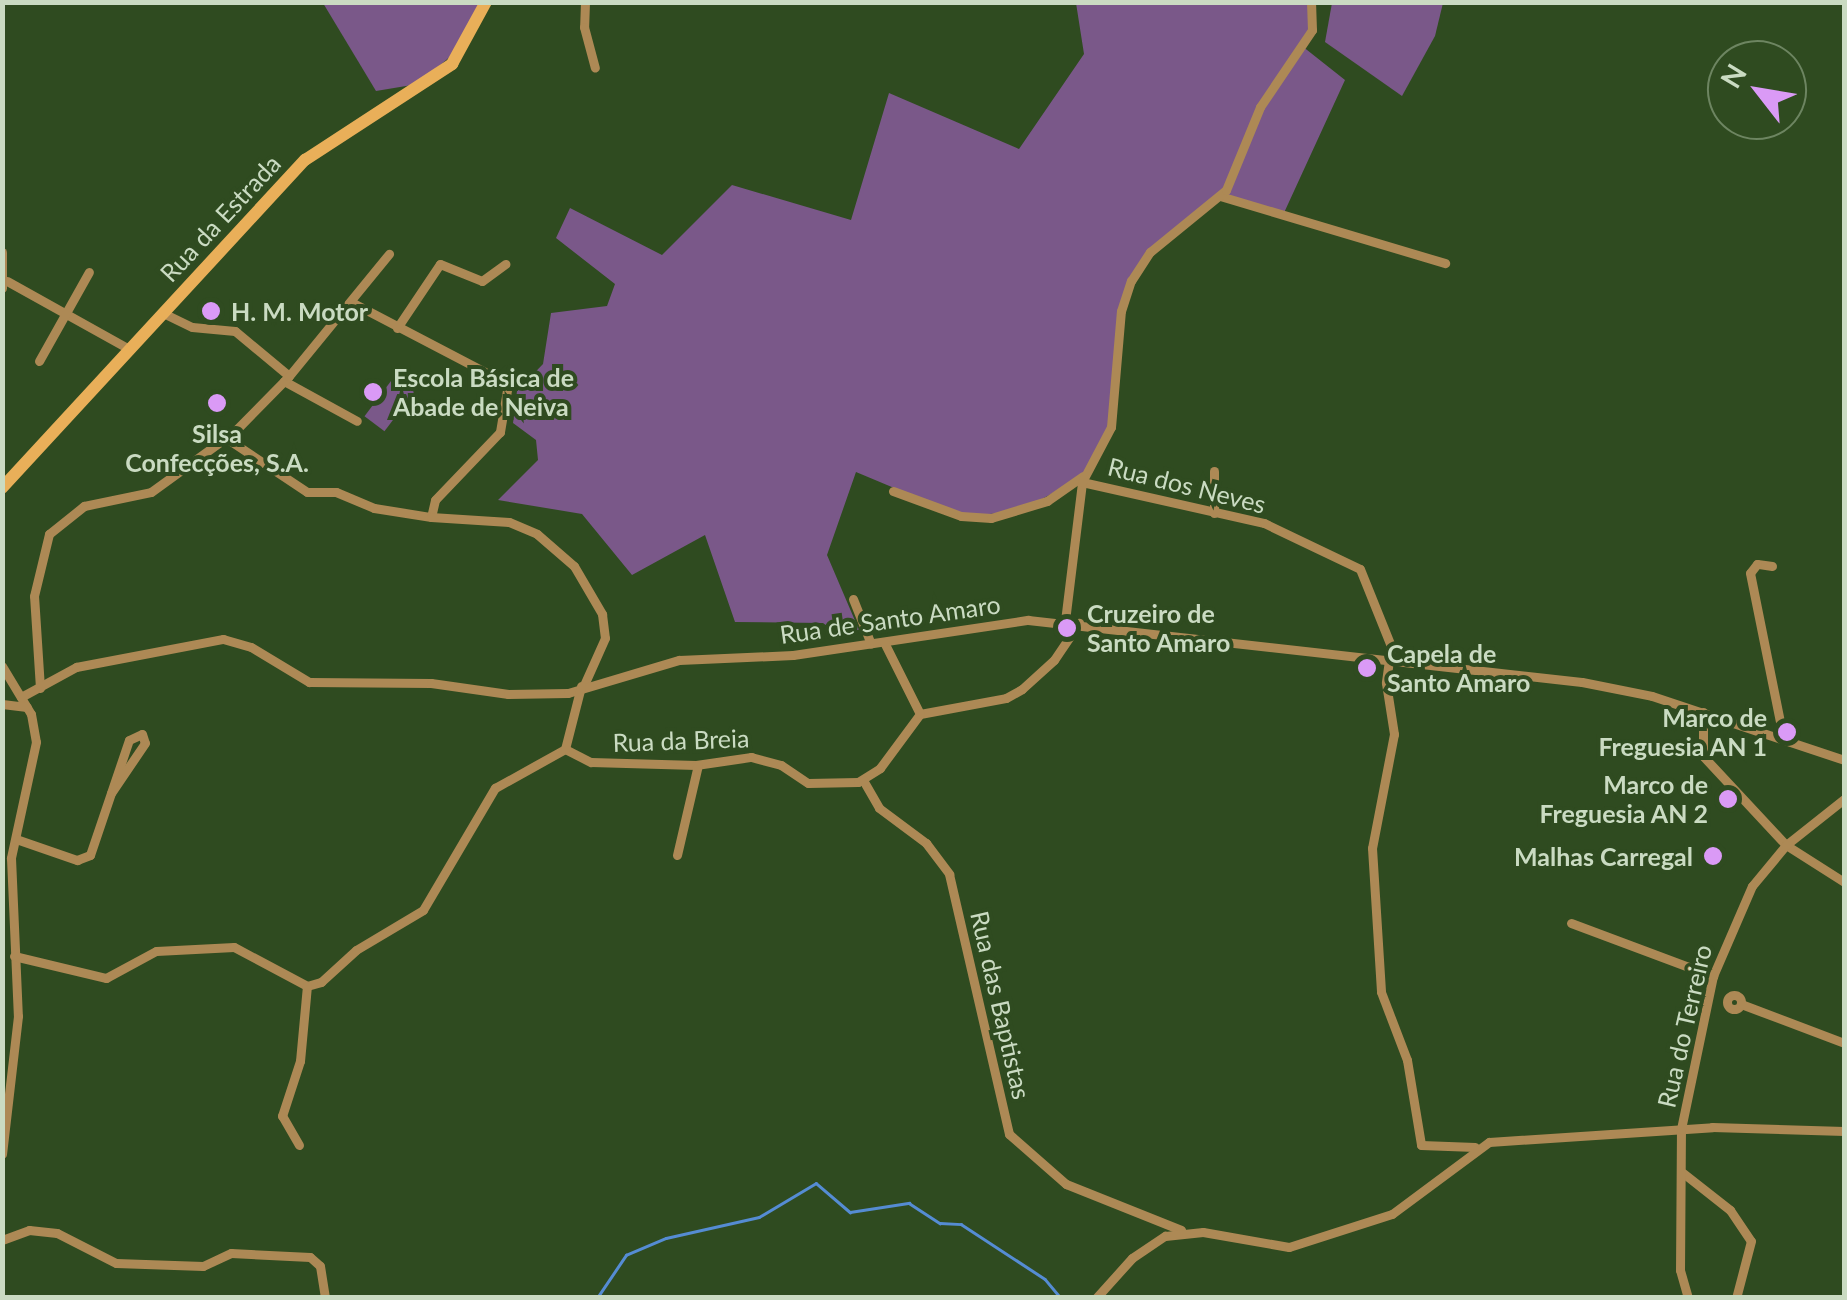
<!DOCTYPE html>
<html>
<head>
<meta charset="utf-8">
<style>
	body { margin:0 }
	#map { position:relative; width:1847px; height:1300px; overflow:hidden; background:#2f4b20; font-family:Lato,sans-serif }
	div>[style] { position:absolute }
	[style*='--x'] { left:calc(var(--x)*1px); top:calc(var(--y)*1px); width:calc(var(--w)*1px); rotate:calc(var(--a)*1deg) }
	.green>* { inset:0; background:#7a5889; transform-origin:0 0 }
	.stream>* { height:2.5px; margin:-1.25px; padding:0 1.25px; transform-origin:1.25px; border-radius:1.25px; background:#558cd3 }
	.street>* { height:9px; margin:-4.5px; padding:0 4.5px; transform-origin:4.5px; border-radius:4.5px; background:#ad8955 }
	.street>.ring { margin:-4.5px; padding:0; box-sizing:content-box; background:none; border:9px solid #ad8955; border-radius:50% }
	.secondary>* { height:12px; margin:-6px; padding:0 6px; transform-origin:6px; border-radius:6px; background:#e9af59 }
	.dots>* { width:28px; height:28px; translate:-50% -50%; box-sizing:border-box; border:5px solid #2f4b20; border-radius:50% }
	span { translate:-50% -50%; white-space:nowrap; text-align:center; line-height:1.15; -webkit-text-stroke:8px #2f4b20; paint-order:stroke }
	.street-label { font-size:25px; color:#cadbc2 }
	.poi-label { font-size:25px; color:#cadbc2; font-weight:700 }
	.left { translate:0 -50%; text-align:left }
	.right { translate:-100% -50%; text-align:right }
	.frame { position:absolute; inset:0; border:5px solid #cadbc2; pointer-events:none }
	.north { position:absolute; left:1707px; top:40px; width:100px; height:100px; box-sizing:border-box; background:#2f4b20; border:2px solid #6d8561; border-radius:50%; rotate:301deg; font-size:28px; font-weight:700; line-height:40px; text-align:center; color:#cadbc2 }
	.north::after { content:''; display:block; margin:auto; width:35px; height:45px; background:#da9af6; clip-path:polygon(50% 0,100% 100%,50% 72%,0 100%) }
</style>
</head>
<body>
<div id="map">
	<div class="green">
		<i style="clip-path:polygon(323px 3px,484px 3px,466px 43px,418px 84px,376px 91px)"></i>
		<i style="clip-path:polygon(1076px 3px,1311px 3px,1316px 15px,1302px 46px,1345px 80px,1283px 215px,1220px 196px,1149px 252px,1121px 311px,1111px 427px,1083px 476px,1019px 512px,961px 516px,856px 472px,827px 555px,859px 630px,841px 636px,823px 623px,735px 622px,705px 535px,632px 575px,582px 514px,498px 500px,538px 460px,536px 440px,513px 423px,517px 391px,543px 364px,551px 313px,607px 306px,615px 284px,556px 238px,570px 208px,662px 255px,732px 185px,851px 220px,889px 93px,1019px 149px,1084px 54px)"></i>
		<i style="clip-path:polygon(1332px 3px,1443px 3px,1435px 36px,1402px 96px,1325px 42px)"></i>
		<i style="left:394px;top:377px;width:25px;height:49px;rotate:37deg"></i>
	</div>
	<div class="stream">
		<i style="--x:597;--y:1298;--w:52;--a:-56"></i>
		<i style="--x:626;--y:1255;--w:43;--a:-23"></i>
		<i style="--x:666;--y:1238;--w:95;--a:-12.7"></i>
		<i style="--x:759;--y:1217;--w:66;--a:-30.8"></i>
		<i style="--x:816;--y:1183;--w:45;--a:40.5"></i>
		<i style="--x:850;--y:1212;--w:60;--a:-8.7"></i>
		<i style="--x:909;--y:1203;--w:37;--a:33"></i>
		<i style="--x:940;--y:1223;--w:21;--a:3"></i>
		<i style="--x:961;--y:1224;--w:100;--a:33.2"></i>
		<i style="--x:1045;--y:1279;--w:25;--a:50"></i>
	</div>
	<div class="street">
		<i style="--x:585;--y:2;--w:25;--a:92"></i>
		<i style="--x:584;--y:27;--w:42;--a:75"></i>
		<i style="--x:1220;--y:196;--w:235;--a:16.6"></i>
		<i style="--x:2;--y:252;--w:36;--a:90"></i>
		<i style="--x:7;--y:281;--w:140;--a:29.1"></i>
		<i style="--x:353;--y:303;--w:175;--a:27.6"></i>
		<i style="--x:508;--y:384;--w:49;--a:99.5"></i>
		<i style="--x:500;--y:432;--w:94;--a:133.7"></i>
		<i style="--x:435;--y:500;--w:17;--a:103"></i>
		<i style="--x:163;--y:313;--w:32;--a:26"></i>
		<i style="--x:192;--y:327;--w:43;--a:5.3"></i>
		<i style="--x:235;--y:331;--w:70;--a:39.8"></i>
		<i style="--x:397;--y:328;--w:77;--a:-56.1"></i>
		<i style="--x:440;--y:264;--w:45;--a:22"></i>
		<i style="--x:482;--y:281;--w:29;--a:-36"></i>
		<i style="--x:39;--y:361;--w:102;--a:-60.7"></i>
		<i style="--x:284;--y:381;--w:83;--a:28.7"></i>
		<i style="--x:226;--y:438;--w:97;--a:33.7"></i>
		<i style="--x:307;--y:492;--w:29;--a:0"></i>
		<i style="--x:336;--y:492;--w:41;--a:22.8"></i>
		<i style="--x:374;--y:508;--w:58;--a:9"></i>
		<i style="--x:431;--y:517;--w:78;--a:3.7"></i>
		<i style="--x:509;--y:522;--w:30;--a:23"></i>
		<i style="--x:537;--y:534;--w:49;--a:40.9"></i>
		<i style="--x:574;--y:566;--w:56;--a:59.7"></i>
		<i style="--x:602;--y:614;--w:24;--a:83"></i>
		<i style="--x:605;--y:638;--w:51;--a:114.1"></i>
		<i style="--x:1214;--y:471;--w:42;--a:90"></i>
		<i style="--x:1082;--y:482;--w:187;--a:12.7"></i>
		<i style="--x:1264;--y:523;--w:106;--a:25.6"></i>
		<i style="--x:1360;--y:569;--w:83;--a:68.1"></i>
		<i style="--x:1391;--y:646;--w:37;--a:98"></i>
		<i style="--x:1386;--y:683;--w:52;--a:81.1"></i>
		<i style="--x:1394;--y:734;--w:116;--a:100.9"></i>
		<i style="--x:1372;--y:848;--w:144;--a:86.4"></i>
		<i style="--x:1381;--y:992;--w:73;--a:69.1"></i>
		<i style="--x:1407;--y:1060;--w:86;--a:80.6"></i>
		<i style="--x:1421;--y:1145;--w:54;--a:2.1"></i>
		<i style="--x:893;--y:491;--w:72;--a:20.2"></i>
		<i style="--x:961;--y:516;--w:30;--a:4"></i>
		<i style="--x:991;--y:518;--w:59;--a:-16.9"></i>
		<i style="--x:1047;--y:501;--w:44;--a:-34.8"></i>
		<i style="--x:1772;--y:566;--w:15;--a:-172"></i>
		<i style="--x:1757;--y:564;--w:11;--a:128"></i>
		<i style="--x:1750;--y:573;--w:167;--a:78.6"></i>
		<i style="--x:853;--y:599;--w:48;--a:68.2"></i>
		<i style="--x:1065;--y:621;--w:140;--a:-83"></i>
		<i style="--x:1082;--y:482;--w:62;--a:-62.2"></i>
		<i style="--x:1111;--y:427;--w:116;--a:-85.1"></i>
		<i style="--x:1121;--y:311;--w:32;--a:-72"></i>
		<i style="--x:1131;--y:281;--w:35;--a:-57"></i>
		<i style="--x:1150;--y:252;--w:98;--a:-39.2"></i>
		<i style="--x:1226;--y:190;--w:90;--a:-67.7"></i>
		<i style="--x:1260;--y:107;--w:93;--a:-56"></i>
		<i style="--x:1312;--y:30;--w:28;--a:-92"></i>
		<i style="--x:2;--y:666;--w:56;--a:58.9"></i>
		<i style="--x:31;--y:714;--w:28;--a:80"></i>
		<i style="--x:36;--y:742;--w:119;--a:102.2"></i>
		<i style="--x:11;--y:858;--w:158;--a:87.5"></i>
		<i style="--x:18;--y:1016;--w:139;--a:96.6"></i>
		<i style="--x:40;--y:688;--w:92;--a:-93.7"></i>
		<i style="--x:34;--y:596;--w:64;--a:-76.4"></i>
		<i style="--x:49;--y:534;--w:45;--a:-38.7"></i>
		<i style="--x:84;--y:506;--w:68;--a:-11.8"></i>
		<i style="--x:151;--y:492;--w:102;--a:-35.9"></i>
		<i style="--x:234;--y:432;--w:78;--a:-45.5"></i>
		<i style="--x:289;--y:376;--w:158;--a:-50.7"></i>
		<i style="--x:21;--y:697;--w:63;--a:-28.6"></i>
		<i style="--x:76;--y:667;--w:150;--a:-10.8"></i>
		<i style="--x:223;--y:639;--w:29;--a:16"></i>
		<i style="--x:251;--y:647;--w:68;--a:31.1"></i>
		<i style="--x:309;--y:682;--w:122;--a:0.5"></i>
		<i style="--x:431;--y:683;--w:78;--a:8.1"></i>
		<i style="--x:508;--y:694;--w:60;--a:-1"></i>
		<i style="--x:568;--y:693;--w:116;--a:-16.6"></i>
		<i style="--x:679;--y:660;--w:114;--a:-2.5"></i>
		<i style="--x:793;--y:655;--w:238;--a:-8.5"></i>
		<i style="--x:1028;--y:620;--w:557;--a:6.39"></i>
		<i style="--x:1582;--y:682;--w:71;--a:11.3"></i>
		<i style="--x:1652;--y:696;--w:202;--a:18.4"></i>
		<i style="--x:2;--y:704;--w:25;--a:7"></i>
		<i style="--x:1703;--y:712;--w:44;--a:90"></i>
		<i style="--x:1703;--y:756;--w:122;--a:47"></i>
		<i style="--x:1786;--y:845;--w:69;--a:32.5"></i>
		<i style="--x:920;--y:714;--w:87;--a:-10.5"></i>
		<i style="--x:1006;--y:698;--w:18;--a:-29"></i>
		<i style="--x:1022;--y:689;--w:43;--a:-42.2"></i>
		<i style="--x:1054;--y:660;--w:45;--a:-56"></i>
		<i style="--x:565;--y:749;--w:29;--a:27"></i>
		<i style="--x:591;--y:762;--w:105;--a:1.6"></i>
		<i style="--x:696;--y:765;--w:56;--a:-8.3"></i>
		<i style="--x:751;--y:757;--w:31;--a:15"></i>
		<i style="--x:781;--y:765;--w:32;--a:34"></i>
		<i style="--x:808;--y:783;--w:50;--a:-1.1"></i>
		<i style="--x:858;--y:782;--w:26;--a:-32"></i>
		<i style="--x:880;--y:768;--w:67;--a:-53.5"></i>
		<i style="--x:920;--y:714;--w:80;--a:-116.6"></i>
		<i style="--x:863;--y:780;--w:32;--a:60"></i>
		<i style="--x:879;--y:808;--w:59;--a:36.7"></i>
		<i style="--x:926;--y:843;--w:39;--a:53"></i>
		<i style="--x:949;--y:874;--w:267;--a:77"></i>
		<i style="--x:1009;--y:1134;--w:76;--a:41.3"></i>
		<i style="--x:1066;--y:1184;--w:124;--a:21.8"></i>
		<i style="--x:16;--y:839;--w:65;--a:19"></i>
		<i style="--x:77;--y:860;--w:14;--a:-21"></i>
		<i style="--x:90;--y:855;--w:121;--a:-71.3"></i>
		<i style="--x:129;--y:740;--w:14;--a:-25"></i>
		<i style="--x:142;--y:734;--w:9;--a:72"></i>
		<i style="--x:145;--y:743;--w:60;--a:124.2"></i>
		<i style="--x:677;--y:855;--w:92;--a:-76.9"></i>
		<i style="--x:1571;--y:923;--w:152;--a:20.5"></i>
		<i style="--x:14;--y:956;--w:95;--a:13.4"></i>
		<i style="--x:106;--y:978;--w:57;--a:-28.4"></i>
		<i style="--x:156;--y:951;--w:78;--a:-2.9"></i>
		<i style="--x:234;--y:947;--w:83;--a:28.1"></i>
		<i style="--x:307;--y:986;--w:15;--a:-16"></i>
		<i style="--x:321;--y:982;--w:47;--a:-42.4"></i>
		<i style="--x:356;--y:950;--w:78;--a:-30.8"></i>
		<i style="--x:423;--y:910;--w:142;--a:-59.5"></i>
		<i style="--x:495;--y:788;--w:80;--a:-29.1"></i>
		<i style="--x:565;--y:749;--w:65;--a:-75.7"></i>
		<i class="ring" style="left:1727px;top:995px;width:5px;height:5px"></i>
		<i style="--x:1741;--y:1004;--w:110;--a:20.7"></i>
		<i style="--x:299;--y:1145;--w:34;--a:-120"></i>
		<i style="--x:282;--y:1116;--w:58;--a:-71.9"></i>
		<i style="--x:300;--y:1061;--w:75;--a:-84.7"></i>
		<i style="--x:1683;--y:1173;--w:60;--a:38.2"></i>
		<i style="--x:1730;--y:1210;--w:37;--a:56"></i>
		<i style="--x:1751;--y:1241;--w:59;--a:104.7"></i>
		<i style="--x:2;--y:1240;--w:29;--a:-20"></i>
		<i style="--x:29;--y:1230;--w:28;--a:6"></i>
		<i style="--x:57;--y:1233;--w:66;--a:27"></i>
		<i style="--x:116;--y:1263;--w:87;--a:2"></i>
		<i style="--x:203;--y:1266;--w:31;--a:-25"></i>
		<i style="--x:231;--y:1253;--w:79;--a:2.9"></i>
		<i style="--x:310;--y:1257;--w:13;--a:42"></i>
		<i style="--x:320;--y:1266;--w:32;--a:81"></i>
		<i style="--x:1096;--y:1298;--w:54;--a:-48"></i>
		<i style="--x:1132;--y:1258;--w:40;--a:-34"></i>
		<i style="--x:1165;--y:1236;--w:38;--a:-6"></i>
		<i style="--x:1203;--y:1232;--w:87;--a:9.9"></i>
		<i style="--x:1289;--y:1247;--w:108;--a:-17.8"></i>
		<i style="--x:1392;--y:1214;--w:121;--a:-36.6"></i>
		<i style="--x:1489;--y:1142;--w:224;--a:-3.8"></i>
		<i style="--x:1712;--y:1127;--w:132;--a:1.7"></i>
		<i style="--x:1688;--y:1298;--w:29;--a:-106"></i>
		<i style="--x:1680;--y:1270;--w:141;--a:-89.6"></i>
		<i style="--x:1681;--y:1129;--w:156;--a:-78.2"></i>
		<i style="--x:1713;--y:976;--w:98;--a:-66.6"></i>
		<i style="--x:1752;--y:886;--w:53;--a:-50.3"></i>
		<i style="--x:1786;--y:845;--w:74;--a:-38.4"></i>
	</div>
	<div class="secondary">
		<i style="--x:2;--y:488;--w:447;--a:-47.3"></i>
		<i style="--x:305;--y:160;--w:176;--a:-33.1"></i>
		<i style="--x:452;--y:64;--w:71;--a:-61.3"></i>
	</div>
	<div class="dots">
		<i style="left:211px;top:311px;background:#da9af6"></i>
		<i style="left:373px;top:392px;background:#da9af6"></i>
		<i style="left:217px;top:403px;background:#da9af6"></i>
		<i style="left:1067px;top:628px;background:#da9af6"></i>
		<i style="left:1367px;top:668px;background:#da9af6"></i>
		<i style="left:1787px;top:732px;background:#da9af6"></i>
		<i style="left:1728px;top:799px;background:#da9af6"></i>
		<i style="left:1713px;top:856px;background:#da9af6"></i>
	</div>
	<div class="street-label">
		<span style="left:220px;top:218px;rotate:-47deg">Rua da Estrada</span>
		<span style="left:1187px;top:485px;rotate:14deg">Rua dos Neves</span>
		<span style="left:890px;top:619px;rotate:-8deg">Rua de Santo Amaro</span>
		<span style="left:681px;top:740px;rotate:-2deg">Rua da Breia</span>
		<span style="left:1001px;top:1005px;rotate:77deg">Rua das Baptistas</span>
		<span style="left:1684px;top:1026px;rotate:-77deg">Rua do Terreiro</span>
	</div>
	<div class="poi-label">
		<span class="left" style="left:231px;top:311px">H. M. Motor</span>
		<span class="left" style="left:393px;top:392px">Escola Básica de<br>Abade de Neiva</span>
		<span style="left:217px;top:448px">Silsa<br>Confecções, S.A.</span>
		<span class="left" style="left:1087px;top:628px">Cruzeiro de<br>Santo Amaro</span>
		<span class="left" style="left:1387px;top:668px">Capela de<br>Santo Amaro</span>
		<span class="right" style="left:1767px;top:732px">Marco de<br>Freguesia AN 1</span>
		<span class="right" style="left:1708px;top:799px">Marco de<br>Freguesia AN 2</span>
		<span class="right" style="left:1693px;top:856px">Malhas Carregal</span>
	</div>
	<div class="frame"></div>
	<div class="north">N</div>
</div>
</body>
</html>
